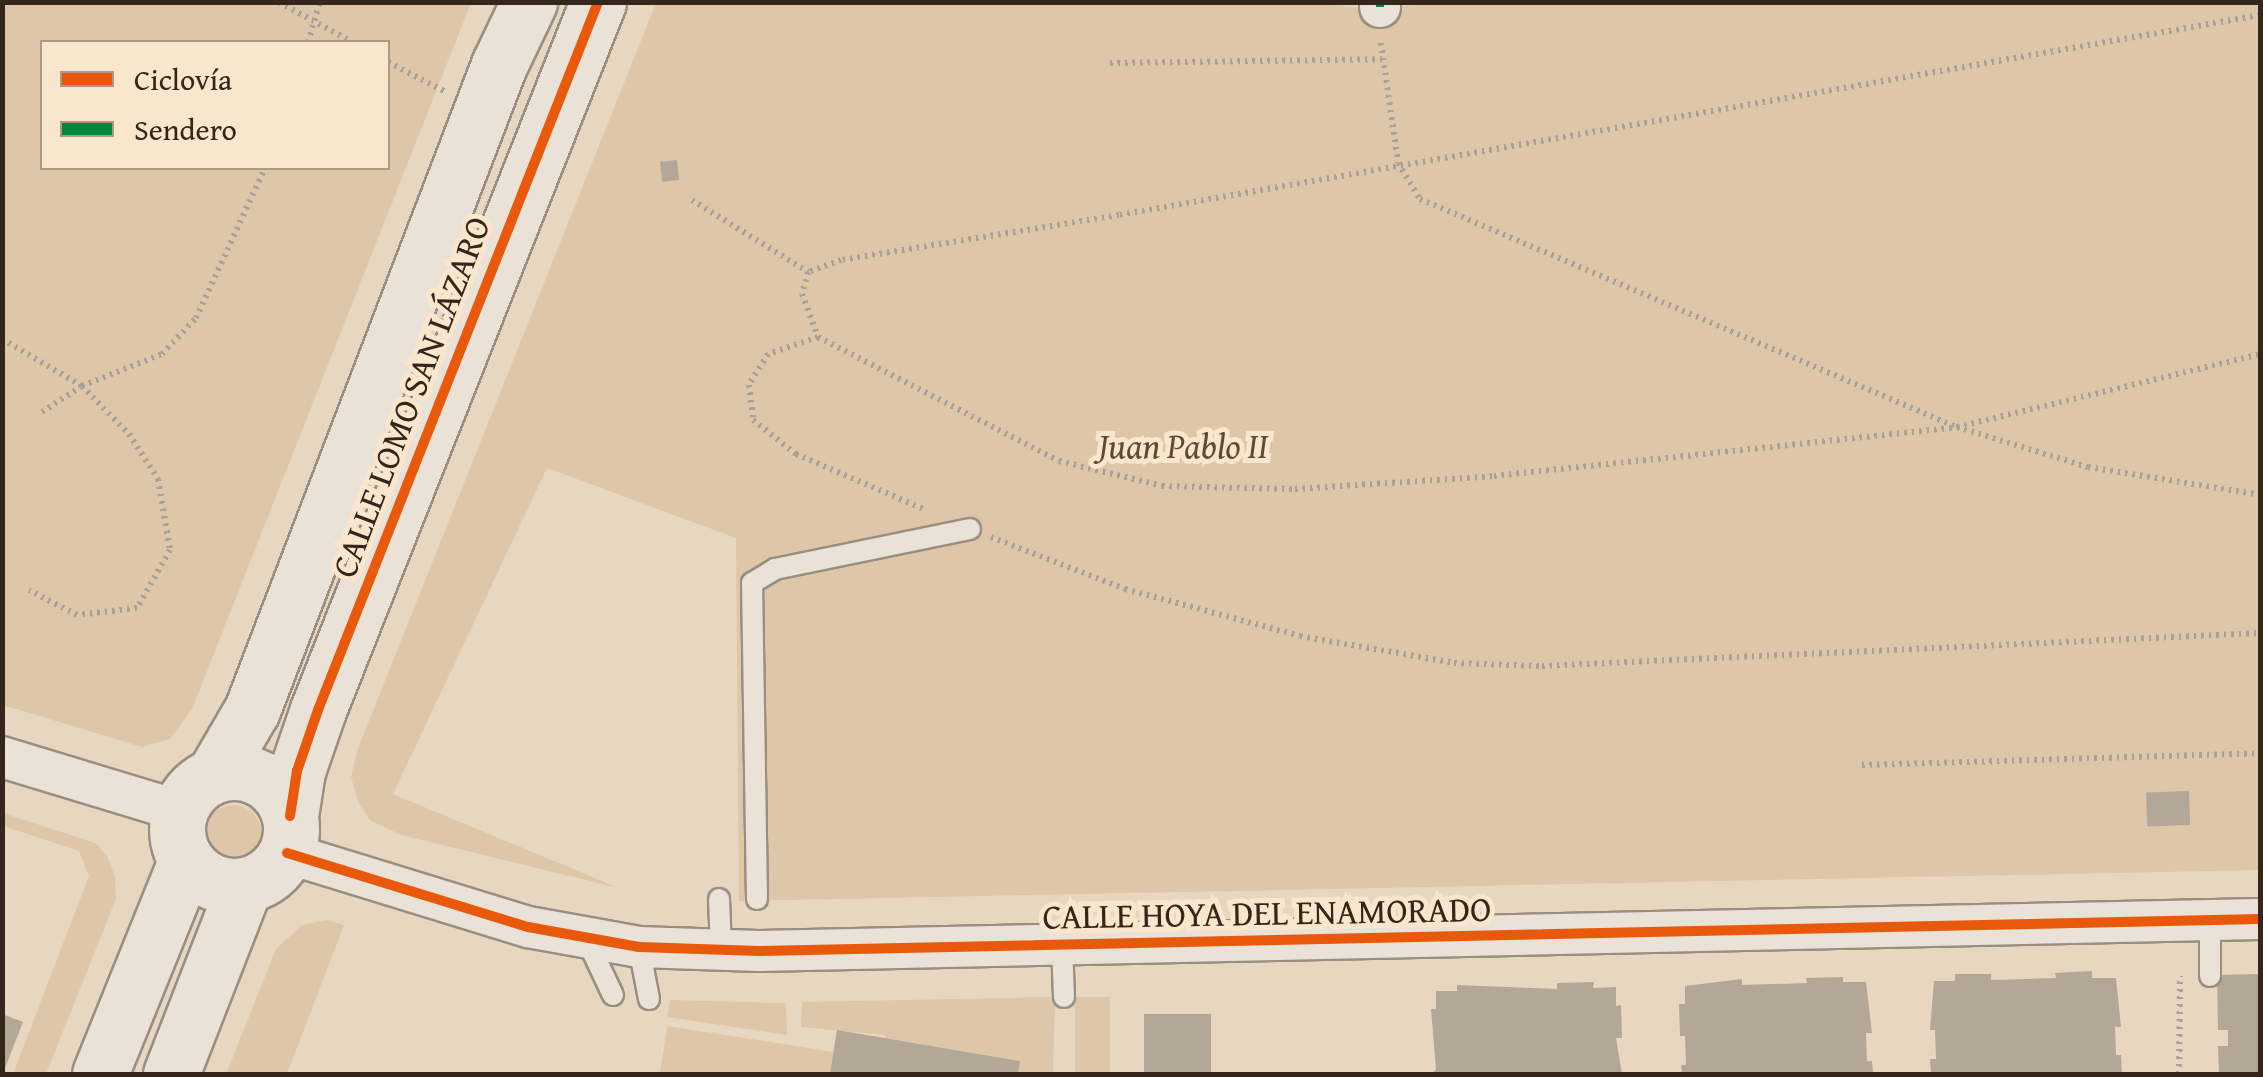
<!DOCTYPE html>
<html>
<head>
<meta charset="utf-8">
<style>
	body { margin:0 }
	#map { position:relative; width:2263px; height:1077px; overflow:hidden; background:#e7d6c0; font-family:"Gentium Book Plus",serif }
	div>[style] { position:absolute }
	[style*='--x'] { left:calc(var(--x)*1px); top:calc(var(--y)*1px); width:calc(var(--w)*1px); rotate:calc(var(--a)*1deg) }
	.green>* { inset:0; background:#dec7a9; transform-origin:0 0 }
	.round { border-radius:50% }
	.building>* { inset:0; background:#b3a798; transform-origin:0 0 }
	.path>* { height:6px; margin-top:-3px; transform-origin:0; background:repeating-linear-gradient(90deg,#aaa198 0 2.5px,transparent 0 7.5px) }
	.roads { filter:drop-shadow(2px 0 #998e80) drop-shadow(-2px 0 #998e80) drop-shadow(0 2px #998e80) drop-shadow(0 -2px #998e80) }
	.lane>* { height:20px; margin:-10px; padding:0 10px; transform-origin:10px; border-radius:10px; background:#eae2d7 }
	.street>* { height:40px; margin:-20px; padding:0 20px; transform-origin:20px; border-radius:20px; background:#eae2d7 }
	.secondary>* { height:55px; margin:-27.5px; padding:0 27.5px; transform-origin:27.5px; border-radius:27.5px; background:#eae2d7 }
	.secondary>.ring { margin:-27.5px; padding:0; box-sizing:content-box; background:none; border:55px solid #eae2d7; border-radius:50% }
	.quiet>* { height:8px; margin-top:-4px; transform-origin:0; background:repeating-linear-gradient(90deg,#00873e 0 15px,transparent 0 23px) }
	.cycleway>* { height:10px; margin:-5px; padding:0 5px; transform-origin:5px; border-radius:5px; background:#e8590c }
	span { translate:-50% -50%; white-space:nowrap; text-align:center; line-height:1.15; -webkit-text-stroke:10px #fae6cc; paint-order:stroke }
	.street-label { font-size:35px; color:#34261a }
	.park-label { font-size:35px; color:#5c4b39; font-style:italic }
	.frame { position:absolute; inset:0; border:5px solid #34261a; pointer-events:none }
	.legend { position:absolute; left:40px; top:40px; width:350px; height:130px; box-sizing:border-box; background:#fae6cc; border:2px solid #ab9985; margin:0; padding:12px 18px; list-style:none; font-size:30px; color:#34261a }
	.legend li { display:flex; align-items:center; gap:20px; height:50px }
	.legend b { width:50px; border:2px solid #ab9985 }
</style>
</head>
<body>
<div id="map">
	<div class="green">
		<i style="clip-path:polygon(1290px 2px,1370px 8px,1472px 2px,2260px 3px,2260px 870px,739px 901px,736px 538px,547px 468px,393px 794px,619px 888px,401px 835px,370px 820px,358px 802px,351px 777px,357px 751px,656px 3px)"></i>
		<i style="clip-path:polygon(evenodd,2px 3px,471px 3px,192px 709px,170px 739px,142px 747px,3px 705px,2px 3px,388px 42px,388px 168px,42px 168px,42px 42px,388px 42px)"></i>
		<i class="round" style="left:205px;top:805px;width:56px;height:56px"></i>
		<i style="clip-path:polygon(3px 813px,95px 843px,107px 856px,115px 876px,116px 899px,46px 1074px,13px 1074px,89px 876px,79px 851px,3px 826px)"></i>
		<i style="clip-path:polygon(326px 920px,344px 925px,287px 1074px,226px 1074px,276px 949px,302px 925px)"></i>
		<i style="clip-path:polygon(1055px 997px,1053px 1074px,1018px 1074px,1019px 1061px,885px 1041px,885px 1035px,801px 1027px,802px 1002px)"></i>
		<i style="left:1075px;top:997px;width:35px;height:77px"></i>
		<i style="clip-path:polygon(670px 1000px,786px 1003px,787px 1035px,667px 1017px)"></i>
		<i style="clip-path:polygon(667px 1026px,834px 1052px,830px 1074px,660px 1074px)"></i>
	</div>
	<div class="building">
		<i style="left:677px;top:160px;width:20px;height:17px;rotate:84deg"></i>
		<i style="left:2189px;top:791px;width:34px;height:43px;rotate:88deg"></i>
		<i style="clip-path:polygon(2092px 971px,2092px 978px,2116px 978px,2121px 1027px,2115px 1027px,2116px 1055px,2121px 1055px,2122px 1074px,1931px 1074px,1930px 1059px,1936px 1059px,1935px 1030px,1930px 1030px,1934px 981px,1955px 981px,1955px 974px,1991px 974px,1991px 980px,2056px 978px,2055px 973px)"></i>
		<i style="clip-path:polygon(2260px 974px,2260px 1074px,2219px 1074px,2218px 1046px,2228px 1046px,2228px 1030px,2218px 1030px,2217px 975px)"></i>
		<i style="clip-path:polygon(1843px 977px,1843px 982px,1866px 982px,1872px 1033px,1866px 1033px,1867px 1061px,1872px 1061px,1873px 1074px,1682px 1074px,1681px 1065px,1686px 1065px,1685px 1036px,1680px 1036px,1679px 1004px,1685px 1004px,1685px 986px,1742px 979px,1742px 985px,1807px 983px,1806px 978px)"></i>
		<i style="clip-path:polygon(1594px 982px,1593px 988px,1616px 987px,1616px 1006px,1621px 1005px,1622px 1038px,1616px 1038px,1622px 1074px,1431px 1074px,1436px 1069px,1431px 1009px,1436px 1009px,1436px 991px,1457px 991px,1457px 985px,1557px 989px,1557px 983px)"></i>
		<i style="clip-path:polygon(2px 1014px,23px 1022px,3px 1073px,2px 1073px)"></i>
		<i style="left:1144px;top:1014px;width:67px;height:60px"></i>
		<i style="clip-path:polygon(837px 1030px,1020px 1061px,1018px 1074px,830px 1074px)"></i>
	</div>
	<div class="path">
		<i style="--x:279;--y:2;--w:83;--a:28.7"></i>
		<i style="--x:2260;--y:15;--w:1158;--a:170.06"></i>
		<i style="--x:1119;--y:215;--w:282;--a:170.8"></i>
		<i style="--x:841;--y:260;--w:35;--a:160"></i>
		<i style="--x:808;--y:272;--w:23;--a:105"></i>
		<i style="--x:802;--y:294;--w:46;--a:69.6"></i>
		<i style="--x:818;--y:337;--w:271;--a:27.2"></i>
		<i style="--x:1059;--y:461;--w:106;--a:13.6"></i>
		<i style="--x:1162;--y:486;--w:133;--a:1.3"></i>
		<i style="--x:1295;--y:489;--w:199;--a:-3.7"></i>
		<i style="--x:1494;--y:476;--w:466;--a:-6"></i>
		<i style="--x:1957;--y:427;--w:137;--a:17"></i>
		<i style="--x:2088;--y:467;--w:174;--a:9.2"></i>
		<i style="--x:308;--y:42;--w:42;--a:-73.3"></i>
		<i style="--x:1381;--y:43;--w:121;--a:81.9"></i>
		<i style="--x:1398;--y:163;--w:42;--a:58.6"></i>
		<i style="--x:1420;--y:199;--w:583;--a:23.01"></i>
		<i style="--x:1957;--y:427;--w:312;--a:-13.5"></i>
		<i style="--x:388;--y:62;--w:65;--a:27.3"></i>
		<i style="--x:1110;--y:63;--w:272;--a:-0.8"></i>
		<i style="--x:692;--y:200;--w:137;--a:31.8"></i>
		<i style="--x:818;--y:337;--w:53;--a:161.2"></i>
		<i style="--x:768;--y:354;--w:36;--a:122"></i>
		<i style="--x:749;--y:385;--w:35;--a:83"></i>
		<i style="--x:753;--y:420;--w:55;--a:38.3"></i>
		<i style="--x:796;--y:454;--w:139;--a:23.3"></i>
		<i style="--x:2;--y:339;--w:93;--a:30.4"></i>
		<i style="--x:82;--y:386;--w:67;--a:45.6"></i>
		<i style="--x:129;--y:434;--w:54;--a:57.2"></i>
		<i style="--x:158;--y:479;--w:72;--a:80.4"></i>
		<i style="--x:170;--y:550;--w:67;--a:119.6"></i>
		<i style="--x:137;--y:608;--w:60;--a:173.3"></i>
		<i style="--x:77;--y:615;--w:54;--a:-152.5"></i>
		<i style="--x:42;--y:412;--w:48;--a:-33"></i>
		<i style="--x:82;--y:386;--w:86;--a:-21.8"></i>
		<i style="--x:162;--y:354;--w:50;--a:-46.6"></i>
		<i style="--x:196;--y:318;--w:165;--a:-65.3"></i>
		<i style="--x:991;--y:537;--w:144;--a:21.2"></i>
		<i style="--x:1125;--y:589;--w:181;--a:15"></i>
		<i style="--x:1300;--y:636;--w:156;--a:9.9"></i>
		<i style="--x:1454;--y:663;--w:88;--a:2"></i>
		<i style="--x:1542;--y:666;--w:719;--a:-2.63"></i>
		<i style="--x:1862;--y:765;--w:398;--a:-1.7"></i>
		<i style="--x:2179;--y:1074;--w:98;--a:-89.4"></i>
	</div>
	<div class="roads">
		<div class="lane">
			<i style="--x:719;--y:899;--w:50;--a:87.7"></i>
			<i style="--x:757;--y:899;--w:316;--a:-90.9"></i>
			<i style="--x:752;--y:583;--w:27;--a:-31"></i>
			<i style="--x:775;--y:569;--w:199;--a:-11.6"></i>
			<i style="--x:2210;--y:920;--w:56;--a:90"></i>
			<i style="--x:586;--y:938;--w:63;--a:64.7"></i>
			<i style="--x:1062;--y:945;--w:52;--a:87.8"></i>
			<i style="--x:639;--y:947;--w:53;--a:79.1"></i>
		</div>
		<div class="street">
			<i style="--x:1380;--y:7;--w:5;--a:-90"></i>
			<i style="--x:2;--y:757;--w:186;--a:16.9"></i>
			<i style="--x:287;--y:853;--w:252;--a:17.1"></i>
			<i style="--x:528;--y:927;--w:113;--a:10.2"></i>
			<i style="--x:639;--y:947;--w:120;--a:1.9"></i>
			<i style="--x:759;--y:951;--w:1501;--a:-1.22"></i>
		</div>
		<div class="secondary">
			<i class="ring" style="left:177px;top:772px;width:59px;height:59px"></i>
			<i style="--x:214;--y:775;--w:75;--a:-59.7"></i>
			<i style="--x:252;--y:710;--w:691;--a:-69.05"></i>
			<i style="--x:499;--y:65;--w:70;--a:-64.5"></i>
			<i style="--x:290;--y:816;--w:46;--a:-81.2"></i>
			<i style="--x:297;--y:771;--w:65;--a:-71"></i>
			<i style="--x:318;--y:710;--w:761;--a:-68.42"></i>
			<i style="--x:100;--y:1074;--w:230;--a:-68"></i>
			<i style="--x:171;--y:1074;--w:201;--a:-68.7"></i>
		</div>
	</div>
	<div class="quiet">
		<i style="--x:1380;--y:7;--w:5;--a:-90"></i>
	</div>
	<div class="cycleway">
		<i style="--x:290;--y:816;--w:46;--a:-81.2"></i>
		<i style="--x:297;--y:771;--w:65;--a:-71"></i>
		<i style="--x:318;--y:710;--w:761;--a:-68.42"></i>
		<i style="--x:287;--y:853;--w:252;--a:17.1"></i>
		<i style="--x:528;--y:927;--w:113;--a:10.2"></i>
		<i style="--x:639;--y:947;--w:120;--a:1.9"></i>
		<i style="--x:759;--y:951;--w:1501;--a:-1.22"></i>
	</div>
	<div class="street-label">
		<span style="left:411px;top:397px;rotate:-69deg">CALLE LOMO SAN LÁZARO</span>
		<span style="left:1267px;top:913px;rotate:-1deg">CALLE HOYA DEL ENAMORADO</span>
	</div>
	<div class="park-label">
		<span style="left:1183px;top:446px">Juan Pablo II</span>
	</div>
	<div class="frame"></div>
	<ul class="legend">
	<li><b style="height:12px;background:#e8590c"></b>Ciclovía</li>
	<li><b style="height:12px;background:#00873e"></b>Sendero</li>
	</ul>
</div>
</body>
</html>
